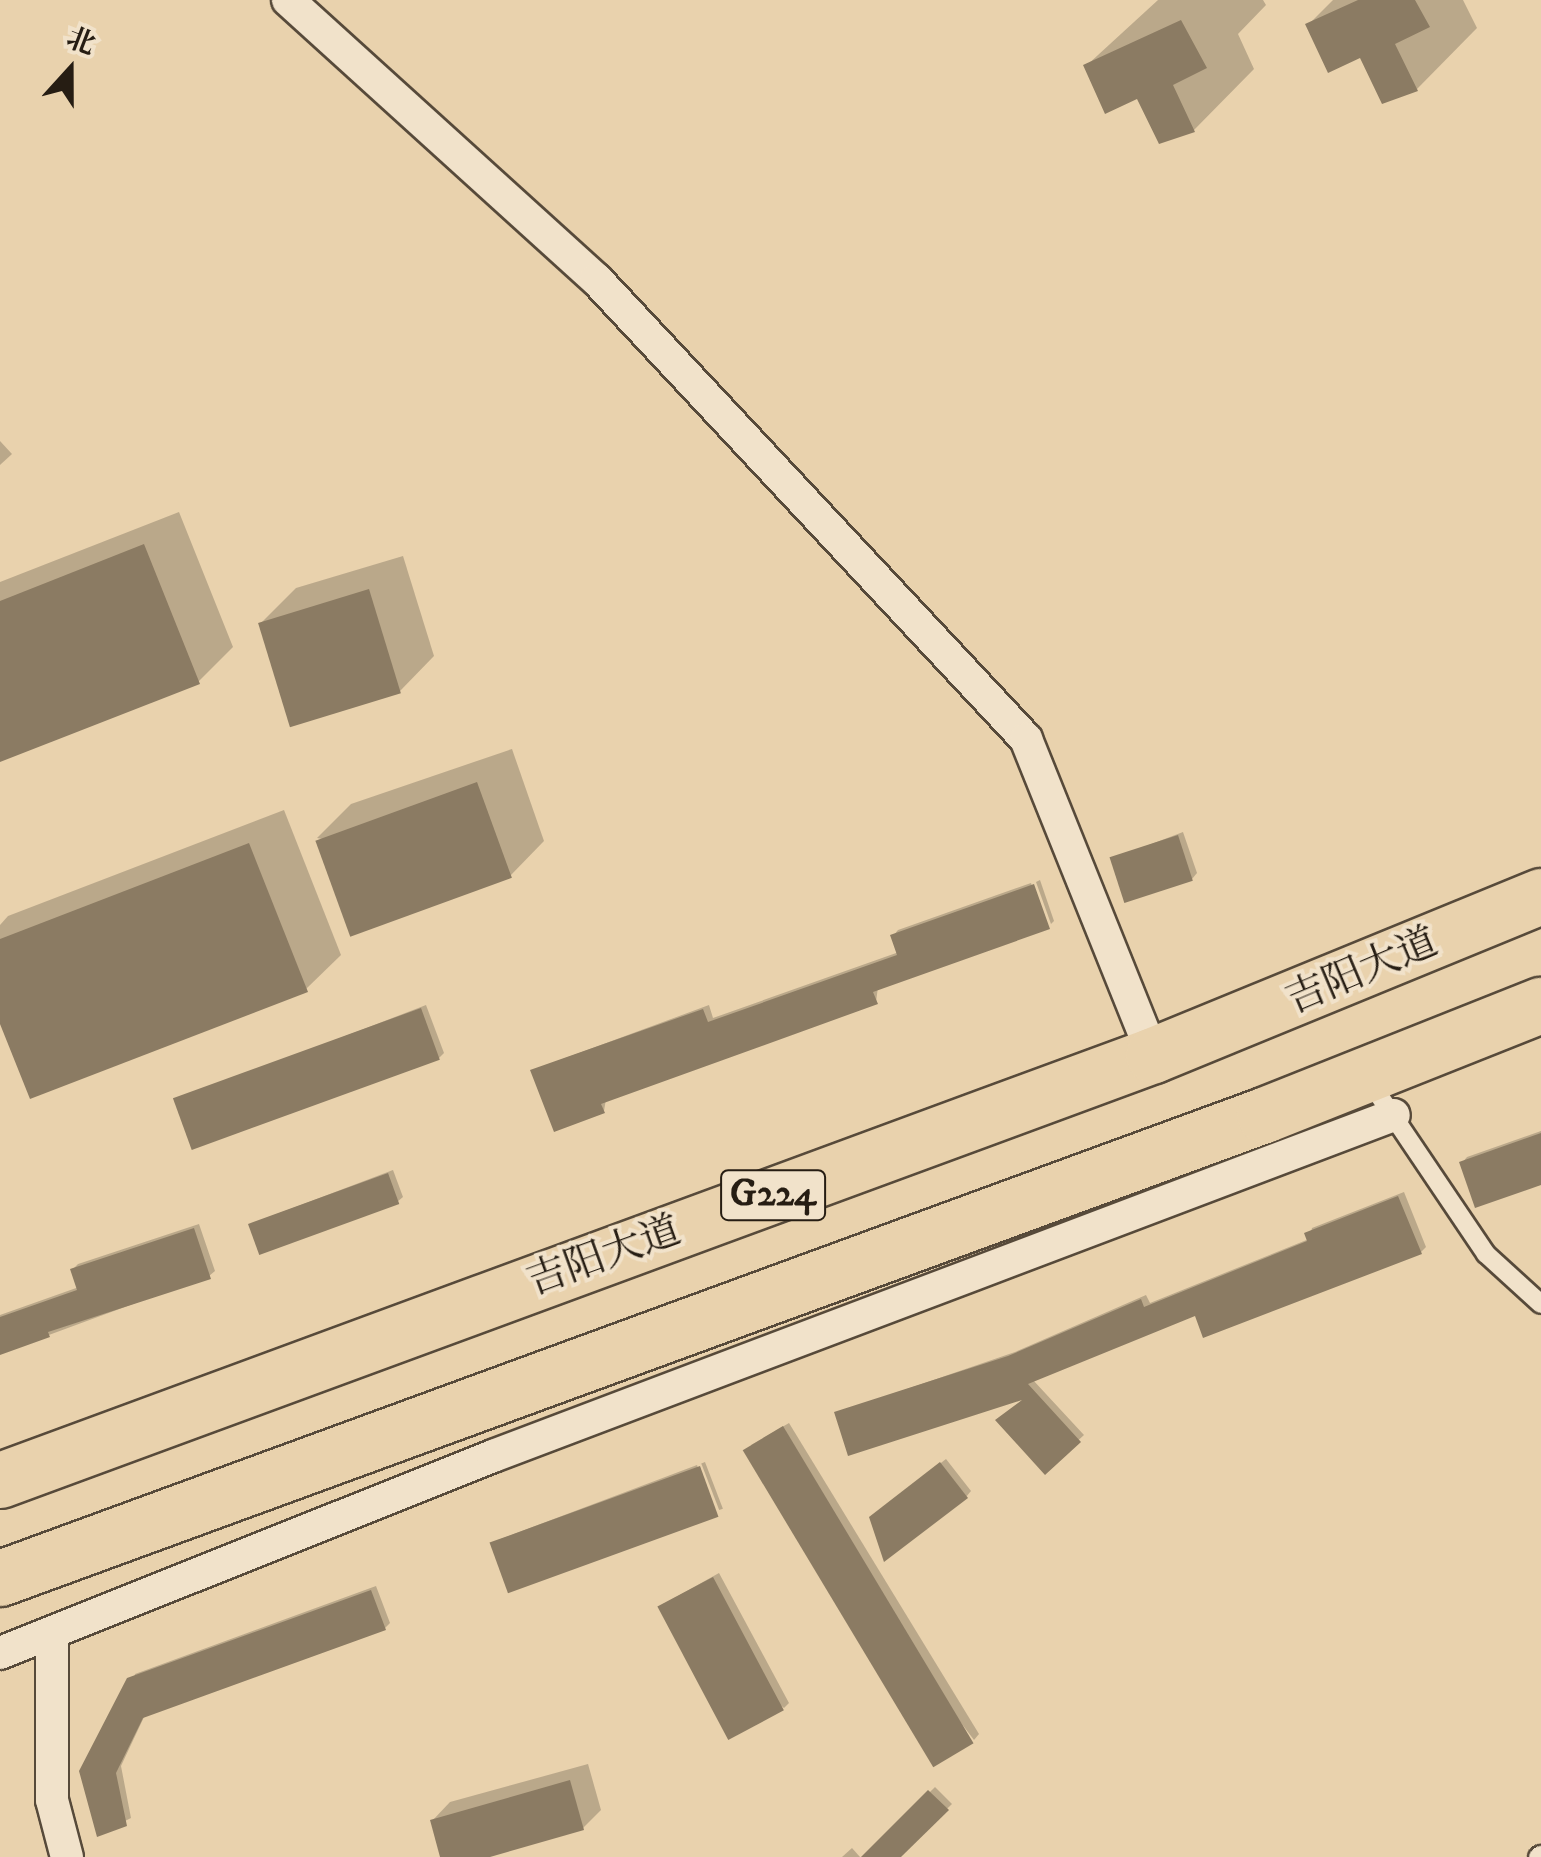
<!DOCTYPE html>
<html>
<head>
<meta charset="utf-8">
<style>
	body { margin:0 }
	#map { position:relative; width:1541px; height:1857px; overflow:hidden; background:#e9d2ad; font-family:"IM FELL DW Pica","Noto Serif SC",serif }
	div>[style] { position:absolute }
	[style*='--x'] { left:calc(var(--x)*1px); top:calc(var(--y)*1px); width:calc(var(--w)*1px); rotate:calc(var(--a)*1deg) }
	.shadow>* { inset:0; background:#0003; transform-origin:0 0 }
	.building>* { inset:0; background:#8b7b63; transform-origin:0 0 }
	.roads { filter:drop-shadow(2px 0 #574a3a) drop-shadow(-2px 0 #574a3a) drop-shadow(0 2px #574a3a) drop-shadow(0 -2px #574a3a) }
	.lane>* { height:18px; margin:-9px; padding:0 9px; transform-origin:9px; border-radius:9px; background:#f1e2ca }
	.street>* { height:32px; margin:-16px; padding:0 16px; transform-origin:16px; border-radius:16px; background:#f1e2ca }
	.highway>* { height:55px; margin:-27.5px; padding:0 27.5px; transform-origin:27.5px; border-radius:27.5px; background:#e9d2ad }
	span { translate:-50% -50%; white-space:nowrap; text-align:center; line-height:1.15; -webkit-text-stroke:8px #f1e2ca; paint-order:stroke }
	.shield-label span { padding:2px 8px; background:#f1e2ca; border:2px solid; border-radius:8px; -webkit-text-stroke-width:0 }
	.shield-label { font-size:38px; color:#261d13; font-weight:700 }
	.street-label { font-size:40px; color:#261d13 }
	.north { position:absolute; left:20px; top:20px; width:100px; height:100px; -webkit-text-stroke:8px #f1e2ca; paint-order:stroke; rotate:21deg; font-size:28px; font-weight:700; line-height:40px; text-align:center; color:#261d13 }
	.north::after { content:''; display:block; margin:auto; width:35px; height:45px; background:#261d13; clip-path:polygon(50% 0,100% 100%,50% 72%,0 100%) }
</style>
</head>
<body>
<div id="map">
	<div class="shadow">
		<i style="clip-path:polygon(1158px 0,1263px 0,1266px 5px,1238px 34px,1254px 69px,1194px 130px,1161px 141px,1139px 96px,1086px 66px)"></i>
		<i style="clip-path:polygon(1333px 0,1463px 0,1477px 28px,1417px 89px,1308px 25px)"></i>
		<i style="clip-path:polygon(0 441px,12px 454px,0 465px)"></i>
		<i style="clip-path:polygon(179px 512px,233px 647px,199px 681px,0 759px,0 582px)"></i>
		<i style="clip-path:polygon(403px 556px,434px 656px,400px 691px,261px 623px,296px 588px)"></i>
		<i style="clip-path:polygon(512px 749px,544px 841px,510px 876px,317px 838px,351px 804px)"></i>
		<i style="clip-path:polygon(284px 810px,341px 955px,306px 989px,0 1017px,0 925px,8px 916px)"></i>
		<i style="clip-path:polygon(1183px 832px,1197px 873px,1192px 879px,1112px 859px)"></i>
		<i style="clip-path:polygon(1040px 880px,1054px 921px,1051px 924px,1036px 882px)"></i>
		<i style="clip-path:polygon(1031px 883px,1047px 927px,878px 987px,876px 1002px,606px 1099px,604px 1111px,533px 1070px,709px 1005px,713px 1018px,899px 952px,893px 936px,898px 930px)"></i>
		<i style="clip-path:polygon(426px 1005px,444px 1053px,439px 1058px,177px 1101px)"></i>
		<i style="clip-path:polygon(1541px 1131px,1541px 1182px,1462px 1163px,1467px 1157px)"></i>
		<i style="clip-path:polygon(393px 1170px,403px 1197px,397px 1202px,251px 1224px)"></i>
		<i style="clip-path:polygon(1404px 1192px,1426px 1247px,1421px 1252px,1196px 1313px,1033px 1380px,1084px 1435px,1045px 1471px,1030px 1396px,837px 1413px,1015px 1352px,1146px 1295px,1150px 1303px,1309px 1239px,1312px 1228px)"></i>
		<i style="clip-path:polygon(199px 1224px,215px 1271px,209px 1276px,0 1353px,0 1315px,79px 1287px,73px 1269px,78px 1264px)"></i>
		<i style="clip-path:polygon(789px 1423px,979px 1734px,974px 1740px,751px 1445px)"></i>
		<i style="clip-path:polygon(946px 1459px,971px 1491px,966px 1497px,877px 1512px)"></i>
		<i style="left:705px;top:1462px;width:50px;height:4px;rotate:69deg"></i>
		<i style="clip-path:polygon(697px 1465px,716px 1515px,493px 1546px,498px 1540px)"></i>
		<i style="clip-path:polygon(719px 1573px,789px 1703px,784px 1708px,660px 1606px)"></i>
		<i style="clip-path:polygon(376px 1586px,390px 1623px,385px 1628px,145px 1715px,121px 1766px,131px 1818px,99px 1834px,135px 1674px)"></i>
		<i style="clip-path:polygon(588px 1764px,601px 1810px,583px 1828px,481px 1857px,443px 1857px,432px 1821px,450px 1802px)"></i>
		<i style="clip-path:polygon(935px 1787px,952px 1804px,897px 1857px,864px 1857px)"></i>
		<i style="clip-path:polygon(852px 1848px,860px 1857px,842px 1857px)"></i>
	</div>
	<div class="building">
		<i style="clip-path:polygon(1358px 0,1415px 0,1430px 27px,1395px 44px,1418px 91px,1382px 104px,1360px 58px,1328px 73px,1305px 24px)"></i>
		<i style="clip-path:polygon(1181px 20px,1207px 68px,1173px 85px,1195px 132px,1159px 144px,1137px 99px,1105px 114px,1083px 65px)"></i>
		<i style="clip-path:polygon(144px 544px,200px 684px,0 762px,0 601px)"></i>
		<i style="left:369px;top:589px;width:109px;height:116px;rotate:73deg"></i>
		<i style="left:477px;top:782px;width:102px;height:172px;rotate:70deg"></i>
		<i style="left:1178px;top:835px;width:48px;height:72px;rotate:72deg"></i>
		<i style="clip-path:polygon(249px 843px,308px 992px,30px 1099px,0 1024px,0 939px)"></i>
		<i style="clip-path:polygon(1034px 884px,1050px 929px,873px 992px,878px 1004px,601px 1104px,605px 1113px,554px 1132px,530px 1070px,703px 1009px,708px 1022px,897px 955px,890px 935px)"></i>
		<i style="left:421px;top:1008px;width:55px;height:264px;rotate:70deg"></i>
		<i style="clip-path:polygon(1541px 1133px,1541px 1185px,1475px 1208px,1459px 1162px)"></i>
		<i style="left:388px;top:1173px;width:33px;height:149px;rotate:70deg"></i>
		<i style="clip-path:polygon(1398px 1196px,1422px 1254px,1203px 1338px,1195px 1316px,1028px 1384px,1081px 1442px,1045px 1475px,995px 1420px,1022px 1400px,848px 1456px,834px 1412px,1008px 1356px,1141px 1299px,1144px 1307px,1307px 1241px,1304px 1233px)"></i>
		<i style="clip-path:polygon(194px 1228px,211px 1279px,48px 1332px,50px 1337px,0 1355px,0 1317px,77px 1290px,70px 1269px)"></i>
		<i style="left:783px;top:1426px;width:370px;height:47px;rotate:59deg"></i>
		<i style="clip-path:polygon(940px 1462px,968px 1498px,884px 1562px,869px 1517px)"></i>
		<i style="left:700px;top:1466px;width:54px;height:224px;rotate:70deg"></i>
		<i style="left:713px;top:1577px;width:151px;height:63px;rotate:62deg"></i>
		<i style="clip-path:polygon(371px 1590px,386px 1630px,143px 1718px,116px 1773px,127px 1826px,97px 1837px,79px 1771px,127px 1678px)"></i>
		<i style="clip-path:polygon(570px 1780px,584px 1830px,490px 1857px,440px 1857px,430px 1820px)"></i>
		<i style="clip-path:polygon(928px 1790px,949px 1810px,901px 1857px,861px 1857px)"></i>
	</div>
	<div class="roads">
		<div class="lane">
			<i style="--x:1368;--y:1079;--w:211;--a:56"></i>
			<i style="--x:1486;--y:1254;--w:74;--a:42.3"></i>
			<i style="--x:1538;--y:1857;--w:4;--a:-34"></i>
		</div>
		<div class="street">
			<i style="--x:288;--y:0;--w:416;--a:42.2"></i>
			<i style="--x:596;--y:279;--w:630;--a:46.93"></i>
			<i style="--x:1026;--y:739;--w:341;--a:68.1"></i>
			<i style="--x:52;--y:1633;--w:167;--a:90"></i>
			<i style="--x:52;--y:1800;--w:59;--a:75.3"></i>
			<i style="--x:0;--y:1653;--w:531;--a:-21.78"></i>
			<i style="--x:493;--y:1456;--w:963;--a:-20.73"></i>
		</div>
		<div class="highway">
			<i style="--x:0;--y:1480;--w:1229;--a:-20.23"></i>
			<i style="--x:1153;--y:1055;--w:419;--a:-22.3"></i>
			<i style="--x:0;--y:1578;--w:1346;--a:-20.12"></i>
			<i style="--x:1264;--y:1115;--w:298;--a:-21.7"></i>
		</div>
	</div>
	<div class="shield-label">
		<span style="left:773px;top:1195px">G224</span>
	</div>
	<div class="street-label">
		<span style="left:1362px;top:972px;rotate:-23deg">吉阳大道</span>
		<span style="left:604px;top:1257px;rotate:-20deg">吉阳大道</span>
	</div>
	<div class="north">北</div>
</div>
</body>
</html>
